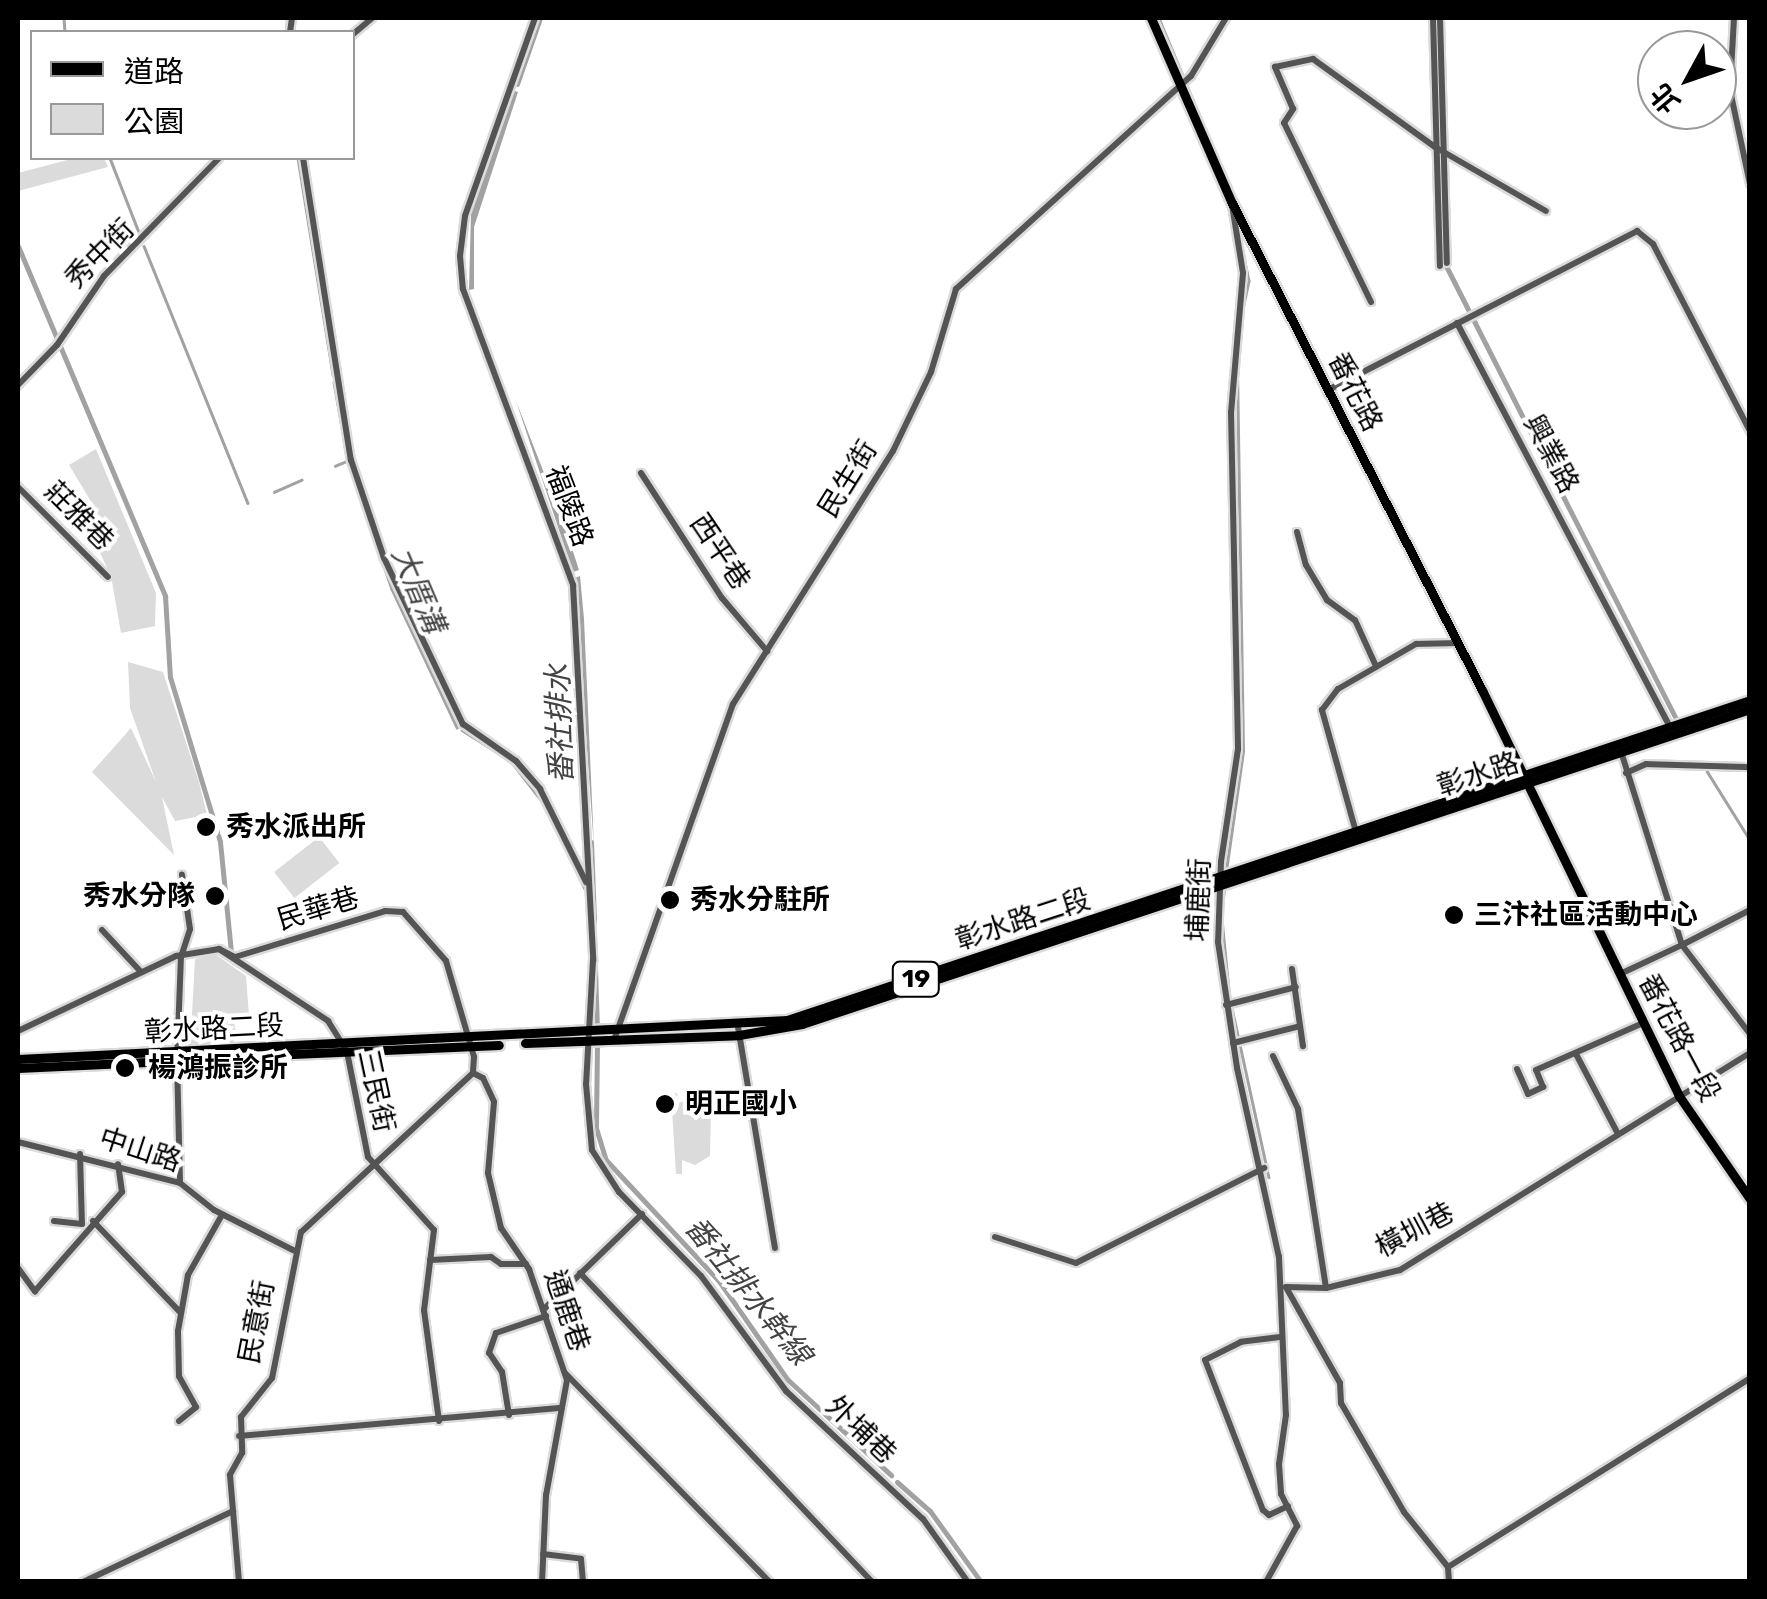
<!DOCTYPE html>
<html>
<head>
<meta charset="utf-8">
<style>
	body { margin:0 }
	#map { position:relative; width:1767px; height:1599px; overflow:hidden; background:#fff; font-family:Rubik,"Noto Sans TC",sans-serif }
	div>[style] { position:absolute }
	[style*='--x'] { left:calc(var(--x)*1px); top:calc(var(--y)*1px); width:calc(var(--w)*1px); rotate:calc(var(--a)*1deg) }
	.green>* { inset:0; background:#dbdbdb; transform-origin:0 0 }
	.water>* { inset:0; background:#a2a2a2 }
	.stream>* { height:2.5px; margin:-1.25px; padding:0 1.25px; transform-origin:1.25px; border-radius:1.25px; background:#a2a2a2 }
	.canal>* { height:5px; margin:-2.5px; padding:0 2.5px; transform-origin:2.5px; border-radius:2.5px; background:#a2a2a2 }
	.roads { filter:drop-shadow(2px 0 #dbdbdb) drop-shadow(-2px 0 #dbdbdb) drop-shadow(0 2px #dbdbdb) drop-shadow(0 -2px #dbdbdb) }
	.minor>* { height:6px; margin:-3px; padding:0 3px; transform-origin:3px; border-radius:3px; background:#545454 }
	.major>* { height:9px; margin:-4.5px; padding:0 4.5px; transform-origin:4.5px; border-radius:4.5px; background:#000 }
	.dots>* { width:28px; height:28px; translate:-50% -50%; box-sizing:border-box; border:5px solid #fff; border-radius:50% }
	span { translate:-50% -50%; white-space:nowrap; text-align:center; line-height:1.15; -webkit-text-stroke:8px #fff; paint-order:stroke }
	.shield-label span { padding:2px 8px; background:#fff; border:2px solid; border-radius:8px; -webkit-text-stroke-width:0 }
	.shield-label { font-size:25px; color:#000; font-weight:700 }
	.street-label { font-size:28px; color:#000 }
	.poi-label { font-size:28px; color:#000; font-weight:700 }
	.left { translate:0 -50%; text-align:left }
	.right { translate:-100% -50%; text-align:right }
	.water-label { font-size:30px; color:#434343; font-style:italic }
	.frame { position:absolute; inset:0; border:20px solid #000; pointer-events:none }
	.legend { position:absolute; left:30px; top:30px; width:325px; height:130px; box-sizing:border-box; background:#fff; border:2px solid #999; margin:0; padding:12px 18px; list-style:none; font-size:30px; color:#000 }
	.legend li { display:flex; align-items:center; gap:20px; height:50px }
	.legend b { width:50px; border:2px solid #999 }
	.north { position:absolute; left:1637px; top:30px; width:100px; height:100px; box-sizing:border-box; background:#fff; border:2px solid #999; border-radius:50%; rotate:230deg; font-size:28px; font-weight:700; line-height:40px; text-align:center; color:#000 }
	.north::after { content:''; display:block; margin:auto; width:35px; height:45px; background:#000; clip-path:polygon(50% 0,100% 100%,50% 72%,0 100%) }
</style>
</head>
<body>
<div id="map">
	<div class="green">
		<i style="clip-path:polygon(75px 158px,104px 158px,108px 167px,18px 191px,18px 173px)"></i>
		<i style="clip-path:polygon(96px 449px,156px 593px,155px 626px,121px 633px,111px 576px,84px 519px,92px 503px,69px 465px)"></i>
		<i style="clip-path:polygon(128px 662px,163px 672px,199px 782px,207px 815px,175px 821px,162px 797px,174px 855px,92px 772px,131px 728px,156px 782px,130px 708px)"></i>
		<i style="left:319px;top:837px;width:33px;height:57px;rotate:52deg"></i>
		<i style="clip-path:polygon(215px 954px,246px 976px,249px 1016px,233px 1017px,237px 1037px,228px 1049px,190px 1050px,195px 959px)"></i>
		<i style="clip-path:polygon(677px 1093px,678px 1103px,698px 1097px,711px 1110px,710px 1156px,695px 1165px,682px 1160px,682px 1174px,676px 1174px,671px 1094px)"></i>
	</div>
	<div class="water">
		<i style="clip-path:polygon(512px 90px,518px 92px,474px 227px,474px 289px,469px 290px,471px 214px)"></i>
		<i style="clip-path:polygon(516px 401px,565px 527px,579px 570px,573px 572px)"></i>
		<i style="clip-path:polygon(580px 576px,584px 619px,594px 847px,575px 578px)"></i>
	</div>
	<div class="stream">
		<i style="--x:64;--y:18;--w:14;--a:86"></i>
		<i style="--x:1159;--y:18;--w:203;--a:67.4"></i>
		<i style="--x:286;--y:32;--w:14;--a:-86"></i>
		<i style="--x:110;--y:158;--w:83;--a:68.7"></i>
		<i style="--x:298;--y:158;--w:220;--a:80.8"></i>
		<i style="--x:1239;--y:232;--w:50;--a:78.5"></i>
		<i style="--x:1249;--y:281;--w:33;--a:102"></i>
		<i style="--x:144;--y:246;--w:277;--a:68"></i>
		<i style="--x:334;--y:382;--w:80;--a:80"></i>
		<i style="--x:349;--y:465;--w:131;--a:70.9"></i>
		<i style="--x:392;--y:589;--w:153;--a:64.8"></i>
		<i style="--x:335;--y:466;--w:13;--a:-23"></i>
		<i style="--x:274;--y:492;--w:30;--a:-24"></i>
		<i style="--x:462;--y:730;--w:49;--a:32.4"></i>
		<i style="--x:510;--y:760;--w:57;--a:52.1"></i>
		<i style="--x:1707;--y:771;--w:81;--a:58.1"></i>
		<i style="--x:566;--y:848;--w:45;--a:65.1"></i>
		<i style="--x:1226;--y:871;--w:121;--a:-81.9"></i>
		<i style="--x:1243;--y:751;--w:371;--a:-90.9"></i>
		<i style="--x:593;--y:898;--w:1;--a:90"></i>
		<i style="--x:1222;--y:906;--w:17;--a:-83"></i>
		<i style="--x:1222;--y:919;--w:81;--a:84.4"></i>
		<i style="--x:1232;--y:1008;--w:173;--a:77.7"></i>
	</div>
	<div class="canal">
		<i style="--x:517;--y:84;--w:70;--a:-70.8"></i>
		<i style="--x:18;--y:246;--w:380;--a:67.2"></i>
		<i style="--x:165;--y:596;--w:81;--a:86.5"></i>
		<i style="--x:170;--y:677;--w:172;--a:73.1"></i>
		<i style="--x:220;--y:842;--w:112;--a:84.3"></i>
		<i style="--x:1444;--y:262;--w:513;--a:63.08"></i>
		<i style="--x:591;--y:842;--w:79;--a:87.8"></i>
		<i style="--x:595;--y:967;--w:64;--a:88.2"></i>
		<i style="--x:597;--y:1042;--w:86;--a:90.7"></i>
		<i style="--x:596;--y:1128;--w:34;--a:73"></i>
		<i style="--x:606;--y:1160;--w:166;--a:47"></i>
		<i style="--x:719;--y:1281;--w:119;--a:55.2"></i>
		<i style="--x:787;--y:1379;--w:142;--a:42.7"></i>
		<i style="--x:897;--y:1482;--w:44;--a:41.3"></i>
		<i style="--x:930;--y:1511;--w:87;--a:54.3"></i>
	</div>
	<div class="roads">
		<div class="minor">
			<i style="--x:535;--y:18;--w:210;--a:109.5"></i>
			<i style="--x:465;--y:216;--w:40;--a:97.1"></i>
			<i style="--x:460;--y:256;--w:33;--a:85"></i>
			<i style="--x:463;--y:289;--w:316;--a:69.6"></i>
			<i style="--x:573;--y:585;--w:376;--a:86.9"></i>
			<i style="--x:593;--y:960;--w:124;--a:93.2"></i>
			<i style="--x:586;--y:1084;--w:66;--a:84.8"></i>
			<i style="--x:592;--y:1150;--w:50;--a:57.3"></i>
			<i style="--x:619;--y:1192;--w:117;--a:45.7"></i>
			<i style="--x:701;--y:1276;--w:143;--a:53.5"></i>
			<i style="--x:786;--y:1391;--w:187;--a:43.1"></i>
			<i style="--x:923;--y:1519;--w:77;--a:54.5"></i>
			<i style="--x:1433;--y:18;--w:248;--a:88.4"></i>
			<i style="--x:1440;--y:18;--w:245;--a:88.4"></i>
			<i style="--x:1734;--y:18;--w:72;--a:93.2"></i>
			<i style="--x:1730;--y:90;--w:96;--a:78"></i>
			<i style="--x:290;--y:32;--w:14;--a:-82"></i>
			<i style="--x:352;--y:35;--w:26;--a:-40"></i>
			<i style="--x:303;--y:158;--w:306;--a:81"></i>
			<i style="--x:351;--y:460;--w:103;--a:71.4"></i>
			<i style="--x:384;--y:558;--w:184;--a:64.6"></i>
			<i style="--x:463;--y:724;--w:65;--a:34.9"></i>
			<i style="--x:516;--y:761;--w:37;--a:49"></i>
			<i style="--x:540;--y:789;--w:104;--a:63.7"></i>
			<i style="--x:1232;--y:205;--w:69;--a:80.8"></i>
			<i style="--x:1243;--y:273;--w:140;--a:94.9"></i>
			<i style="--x:1231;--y:412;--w:337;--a:88.8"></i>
			<i style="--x:1238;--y:749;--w:114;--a:98.6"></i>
			<i style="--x:1221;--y:862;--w:80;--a:92.1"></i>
			<i style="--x:1218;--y:942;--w:127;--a:81.4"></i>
			<i style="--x:1237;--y:1068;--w:194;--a:77.5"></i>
			<i style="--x:1279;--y:1257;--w:158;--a:87.5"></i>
			<i style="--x:1286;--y:1415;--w:49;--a:98.1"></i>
			<i style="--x:1279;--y:1464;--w:30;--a:86"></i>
			<i style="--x:1281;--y:1494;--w:36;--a:63"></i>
			<i style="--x:1297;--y:1526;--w:64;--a:119"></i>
			<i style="--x:1371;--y:302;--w:199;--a:-115.9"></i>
			<i style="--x:1284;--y:123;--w:17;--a:-57"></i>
			<i style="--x:1293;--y:109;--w:46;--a:-113.2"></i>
			<i style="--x:1275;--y:67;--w:39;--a:-12"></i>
			<i style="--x:1313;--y:59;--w:150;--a:35.8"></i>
			<i style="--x:1435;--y:147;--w:128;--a:30"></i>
			<i style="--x:1457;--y:323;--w:459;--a:62.2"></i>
			<i style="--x:18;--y:385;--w:56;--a:-45.7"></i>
			<i style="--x:57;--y:345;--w:83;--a:-55.7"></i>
			<i style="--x:104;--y:276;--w:165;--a:-45.7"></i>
			<i style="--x:1328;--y:390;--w:348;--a:-27.2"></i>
			<i style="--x:1637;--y:231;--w:21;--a:39"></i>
			<i style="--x:1653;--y:244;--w:211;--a:62.6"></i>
			<i style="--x:641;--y:473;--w:149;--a:57.1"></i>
			<i style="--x:722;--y:598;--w:70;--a:49.7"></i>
			<i style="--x:18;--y:487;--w:127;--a:45"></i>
			<i style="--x:1297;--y:532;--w:34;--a:75"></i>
			<i style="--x:1306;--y:565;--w:41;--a:59"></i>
			<i style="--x:1327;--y:600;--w:34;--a:36"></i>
			<i style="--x:1355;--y:620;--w:51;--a:65.5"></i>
			<i style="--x:1626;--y:773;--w:22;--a:-24"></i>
			<i style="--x:1646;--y:764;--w:104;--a:1.7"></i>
			<i style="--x:1356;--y:832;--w:127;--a:-105.6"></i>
			<i style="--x:1322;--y:710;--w:26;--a:-53"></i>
			<i style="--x:1338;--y:689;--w:90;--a:-30"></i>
			<i style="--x:1416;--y:644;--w:41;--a:-1.4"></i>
			<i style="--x:1750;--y:910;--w:76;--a:152.8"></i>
			<i style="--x:1682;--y:945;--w:112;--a:52.6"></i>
			<i style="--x:102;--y:930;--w:57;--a:47.1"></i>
			<i style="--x:219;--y:949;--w:18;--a:27"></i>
			<i style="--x:235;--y:957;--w:157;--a:-17"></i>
			<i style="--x:385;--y:911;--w:18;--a:3"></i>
			<i style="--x:403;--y:912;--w:65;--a:48.7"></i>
			<i style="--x:446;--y:961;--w:100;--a:73.7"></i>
			<i style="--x:474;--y:1057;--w:16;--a:94"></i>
			<i style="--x:473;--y:1073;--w:234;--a:137.2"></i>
			<i style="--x:301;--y:1232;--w:149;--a:101.2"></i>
			<i style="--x:272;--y:1378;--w:50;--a:128.5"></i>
			<i style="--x:241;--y:1417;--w:36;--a:88"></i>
			<i style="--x:242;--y:1453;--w:25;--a:119"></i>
			<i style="--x:230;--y:1475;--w:107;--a:85.2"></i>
			<i style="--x:1292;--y:969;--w:78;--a:81.9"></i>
			<i style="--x:1620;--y:974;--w:68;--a:-25.1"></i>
			<i style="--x:1682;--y:945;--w:202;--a:-107.5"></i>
			<i style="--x:1226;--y:1005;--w:72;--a:-14.4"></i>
			<i style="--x:738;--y:1027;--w:224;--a:80.5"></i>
			<i style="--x:18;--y:1031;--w:175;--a:-25.4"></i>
			<i style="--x:176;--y:956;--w:44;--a:-9.2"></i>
			<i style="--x:219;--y:949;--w:131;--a:33.4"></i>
			<i style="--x:328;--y:1021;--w:36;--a:58"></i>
			<i style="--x:347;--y:1052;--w:107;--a:78.7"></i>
			<i style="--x:368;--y:1157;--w:98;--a:47.9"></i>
			<i style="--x:434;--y:1230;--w:81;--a:97.1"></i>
			<i style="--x:424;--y:1310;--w:112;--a:82.3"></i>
			<i style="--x:614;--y:1040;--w:356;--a:-70.5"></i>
			<i style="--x:733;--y:704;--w:299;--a:-57.7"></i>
			<i style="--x:893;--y:451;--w:88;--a:-64.3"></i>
			<i style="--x:931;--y:372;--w:87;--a:-73.2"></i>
			<i style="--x:956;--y:289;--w:317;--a:-42.2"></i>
			<i style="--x:1191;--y:76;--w:68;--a:-58.9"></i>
			<i style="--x:1233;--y:1043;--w:69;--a:-14.2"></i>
			<i style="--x:1576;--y:1054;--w:90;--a:62.3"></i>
			<i style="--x:1273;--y:1056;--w:59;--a:64.7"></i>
			<i style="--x:1298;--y:1109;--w:181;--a:81.1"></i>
			<i style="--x:1517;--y:1069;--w:27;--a:66"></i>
			<i style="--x:1528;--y:1094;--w:17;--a:-25"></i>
			<i style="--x:1543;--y:1087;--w:18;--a:-112"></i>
			<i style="--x:1536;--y:1070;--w:117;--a:-23.7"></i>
			<i style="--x:473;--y:1073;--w:11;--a:27"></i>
			<i style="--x:483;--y:1078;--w:26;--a:65"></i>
			<i style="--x:494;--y:1102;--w:71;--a:94.8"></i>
			<i style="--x:488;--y:1173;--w:57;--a:76.7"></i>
			<i style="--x:501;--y:1228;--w:50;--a:55.7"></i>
			<i style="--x:529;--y:1269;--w:117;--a:71.1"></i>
			<i style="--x:567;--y:1380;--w:117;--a:100.3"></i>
			<i style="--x:546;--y:1495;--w:87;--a:92.6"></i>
			<i style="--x:18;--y:1142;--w:167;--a:14.2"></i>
			<i style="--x:180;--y:1183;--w:43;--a:38.5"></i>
			<i style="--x:214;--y:1210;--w:89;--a:26.9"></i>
			<i style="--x:80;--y:1154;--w:70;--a:88.4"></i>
			<i style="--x:180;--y:1183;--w:123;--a:-91.4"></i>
			<i style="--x:177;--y:1060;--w:103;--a:-87.8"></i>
			<i style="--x:181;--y:957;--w:29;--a:-72"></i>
			<i style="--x:190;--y:929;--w:55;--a:-98.4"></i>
			<i style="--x:54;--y:1221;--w:28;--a:6"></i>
			<i style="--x:93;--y:1221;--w:126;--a:46.3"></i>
			<i style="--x:995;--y:1237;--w:85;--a:17.8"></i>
			<i style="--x:1076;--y:1263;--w:211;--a:-26.8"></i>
			<i style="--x:430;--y:1260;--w:61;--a:-2.8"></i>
			<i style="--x:491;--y:1257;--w:12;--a:35"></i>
			<i style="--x:501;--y:1264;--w:25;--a:0"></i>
			<i style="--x:18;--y:1268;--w:29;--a:54"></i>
			<i style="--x:35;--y:1291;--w:132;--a:-48.7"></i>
			<i style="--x:122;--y:1192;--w:28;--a:-98"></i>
			<i style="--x:580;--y:1273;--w:425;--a:46.6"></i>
			<i style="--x:543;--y:1310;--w:138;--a:-44.1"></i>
			<i style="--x:1280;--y:1337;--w:39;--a:173"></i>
			<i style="--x:1241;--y:1342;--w:40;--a:153.4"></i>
			<i style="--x:1205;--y:1360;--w:161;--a:68.9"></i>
			<i style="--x:1263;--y:1510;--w:8;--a:40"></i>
			<i style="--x:1269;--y:1515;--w:21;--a:-25"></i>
			<i style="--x:565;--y:1373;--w:293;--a:45.6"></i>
			<i style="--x:509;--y:1415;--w:44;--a:-99.2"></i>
			<i style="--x:502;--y:1372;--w:23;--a:-124"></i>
			<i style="--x:489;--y:1353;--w:21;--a:-71"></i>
			<i style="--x:496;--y:1333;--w:53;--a:-18.8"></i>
			<i style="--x:179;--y:1421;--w:22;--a:-39"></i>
			<i style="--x:196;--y:1407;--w:35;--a:-119"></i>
			<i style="--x:179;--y:1376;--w:45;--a:-91.3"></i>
			<i style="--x:178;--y:1331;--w:57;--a:-79.9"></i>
			<i style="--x:188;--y:1275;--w:69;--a:-60.5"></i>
			<i style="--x:239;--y:1436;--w:324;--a:-5"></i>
			<i style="--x:543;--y:1554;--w:38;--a:7"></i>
			<i style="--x:581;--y:1559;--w:23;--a:85"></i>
			<i style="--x:1448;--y:1567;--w:356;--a:-32"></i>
			<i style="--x:83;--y:1582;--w:166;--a:-25.3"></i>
			<i style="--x:1449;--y:1582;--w:15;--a:-94"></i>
			<i style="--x:1448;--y:1567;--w:70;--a:-128.7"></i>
			<i style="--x:1404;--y:1512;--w:126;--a:-120"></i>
			<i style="--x:1341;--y:1403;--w:20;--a:-93"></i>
			<i style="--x:1340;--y:1383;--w:110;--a:-119.4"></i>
			<i style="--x:1286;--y:1287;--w:40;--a:1.4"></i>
			<i style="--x:1326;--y:1288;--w:76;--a:-13.7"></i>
			<i style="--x:1400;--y:1270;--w:412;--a:-31.8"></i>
		</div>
		<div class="major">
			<i style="--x:1151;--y:18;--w:202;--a:66.4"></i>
			<i style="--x:1232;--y:203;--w:547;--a:62.83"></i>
			<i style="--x:1482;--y:690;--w:451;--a:64.1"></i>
			<i style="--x:1679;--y:1096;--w:125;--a:55.4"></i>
			<i style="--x:525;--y:1043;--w:214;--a:-2.1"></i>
			<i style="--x:739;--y:1035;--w:64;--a:-9.9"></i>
			<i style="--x:802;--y:1024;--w:999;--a:-18.38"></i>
			<i style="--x:270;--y:1055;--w:229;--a:-2.5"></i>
			<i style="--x:18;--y:1059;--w:770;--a:-2.9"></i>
			<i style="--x:787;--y:1020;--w:1015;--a:-18.38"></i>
			<i style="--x:18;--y:1068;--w:167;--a:-2.7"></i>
		</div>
	</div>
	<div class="dots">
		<i style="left:206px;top:827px;background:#000"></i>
		<i style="left:215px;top:896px;background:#000"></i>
		<i style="left:670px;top:900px;background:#000"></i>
		<i style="left:1454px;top:915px;background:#000"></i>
		<i style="left:125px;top:1068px;background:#000"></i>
		<i style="left:665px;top:1104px;background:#000"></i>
	</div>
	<div class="shield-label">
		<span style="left:916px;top:979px">19</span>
	</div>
	<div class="street-label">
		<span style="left:100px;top:254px;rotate:-45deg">秀中街</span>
		<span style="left:1355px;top:392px;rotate:63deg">番花路</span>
		<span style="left:1551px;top:454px;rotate:62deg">興業路</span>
		<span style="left:848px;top:479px;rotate:-58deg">民生街</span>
		<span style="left:569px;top:506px;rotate:69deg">福陵路</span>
		<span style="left:79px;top:516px;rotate:45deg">莊雅巷</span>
		<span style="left:720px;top:552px;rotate:56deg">西平巷</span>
		<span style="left:1478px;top:775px;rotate:-18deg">彰水路</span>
		<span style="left:1199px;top:900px;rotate:-88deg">埔鹿街</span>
		<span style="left:318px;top:909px;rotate:-17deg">民華巷</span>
		<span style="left:1023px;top:920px;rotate:-18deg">彰水路二段</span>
		<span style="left:214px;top:1029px;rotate:-3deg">彰水路二段</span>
		<span style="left:1679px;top:1038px;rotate:62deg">番花路一段</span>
		<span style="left:376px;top:1091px;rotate:78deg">三民街</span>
		<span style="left:140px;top:1150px;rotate:18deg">中山路</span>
		<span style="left:1415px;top:1230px;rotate:-28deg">橫圳巷</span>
		<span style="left:567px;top:1311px;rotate:71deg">通鹿巷</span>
		<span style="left:257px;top:1322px;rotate:-79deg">民意街</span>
		<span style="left:861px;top:1430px;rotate:43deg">外埔巷</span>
	</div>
	<div class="poi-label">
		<span class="left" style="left:226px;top:827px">秀水派出所</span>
		<span class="right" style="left:195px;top:896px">秀水分隊</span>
		<span class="left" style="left:690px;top:900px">秀水分駐所</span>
		<span class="left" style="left:1474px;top:915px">三汴社區活動中心</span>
		<span class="left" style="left:148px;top:1068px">楊鴻振診所</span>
		<span class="left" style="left:685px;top:1104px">明正國小</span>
	</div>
	<div class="water-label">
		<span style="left:418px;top:590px;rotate:67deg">大厝溝</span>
		<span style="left:560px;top:724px;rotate:-92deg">番社排水</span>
		<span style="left:748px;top:1291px;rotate:51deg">番社排水幹線</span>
	</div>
	<div class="frame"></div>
	<ul class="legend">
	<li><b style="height:12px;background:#000"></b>道路</li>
	<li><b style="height:28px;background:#dbdbdb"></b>公園</li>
	</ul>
	<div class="north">北</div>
</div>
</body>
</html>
